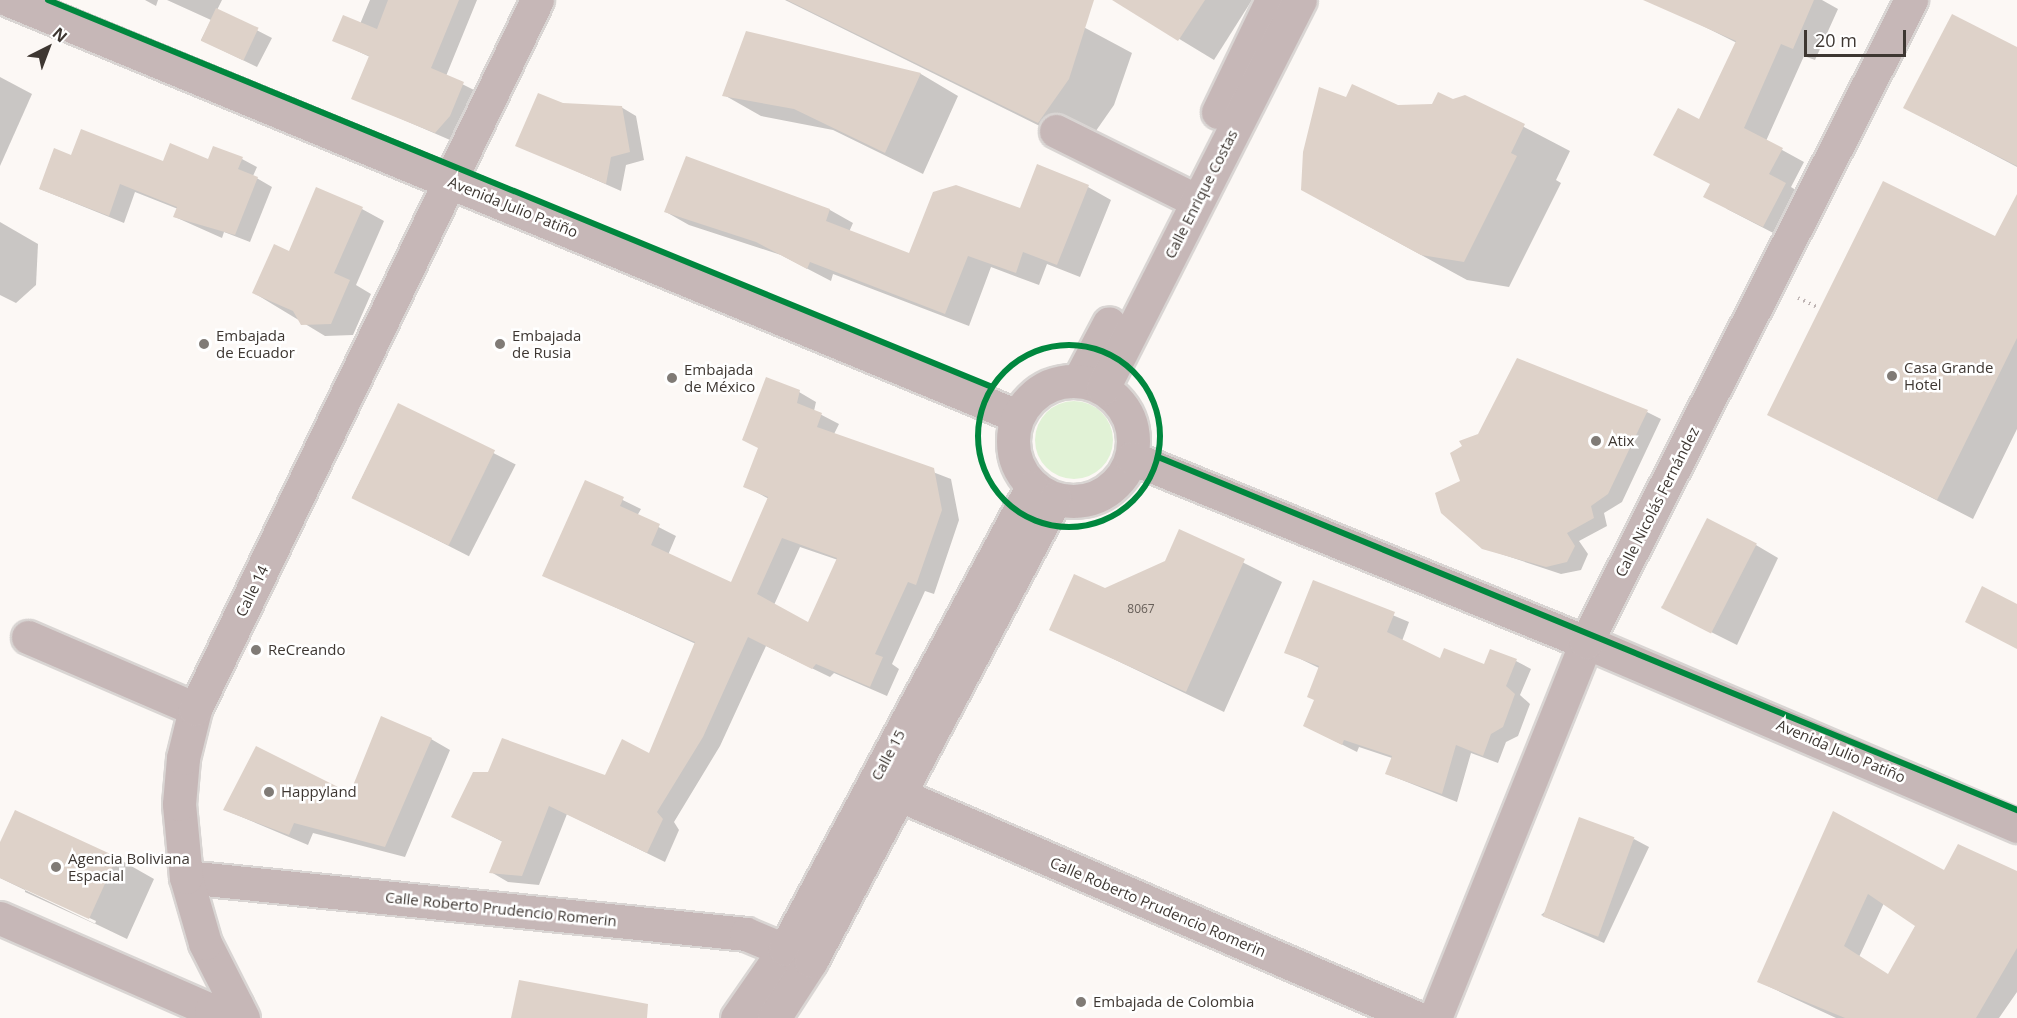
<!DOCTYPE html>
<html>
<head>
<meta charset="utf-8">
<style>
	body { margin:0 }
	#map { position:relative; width:2017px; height:1018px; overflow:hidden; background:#fcf8f5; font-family:"Open Sans",sans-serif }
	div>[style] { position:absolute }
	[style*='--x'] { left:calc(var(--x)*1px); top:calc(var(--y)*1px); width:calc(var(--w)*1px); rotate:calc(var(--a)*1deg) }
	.green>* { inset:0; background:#e1f2d6 }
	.round { border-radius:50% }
	.shadow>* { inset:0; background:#0003; transform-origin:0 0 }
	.building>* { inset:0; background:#ded2c9; transform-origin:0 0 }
	.path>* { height:4px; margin-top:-2px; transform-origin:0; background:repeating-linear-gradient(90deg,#bfb5b4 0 1.5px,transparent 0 6px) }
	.roads { filter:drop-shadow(2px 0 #d9d5d3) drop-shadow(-2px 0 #d9d5d3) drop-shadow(0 2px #d9d5d3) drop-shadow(0 -2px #d9d5d3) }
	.minor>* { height:33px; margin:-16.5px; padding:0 16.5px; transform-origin:16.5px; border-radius:16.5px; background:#c6b7b7 }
	.minor>.ring { margin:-16.5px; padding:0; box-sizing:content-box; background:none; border:33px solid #c6b7b7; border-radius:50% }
	.cycleway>* { height:6px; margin:-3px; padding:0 3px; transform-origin:3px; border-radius:3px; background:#00873e }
	.cycleway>.ring { margin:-3px; padding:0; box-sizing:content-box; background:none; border:6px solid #00873e; border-radius:50% }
	.dots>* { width:16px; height:16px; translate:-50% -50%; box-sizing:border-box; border:3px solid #fff; border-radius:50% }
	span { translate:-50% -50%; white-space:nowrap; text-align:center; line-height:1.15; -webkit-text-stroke:5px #fff; paint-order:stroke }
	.number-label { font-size:12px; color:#665e58 }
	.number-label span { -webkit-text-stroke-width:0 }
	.street-label { font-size:15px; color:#3e3732 }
	.poi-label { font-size:15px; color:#3e3732 }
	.left { translate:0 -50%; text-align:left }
	.north { position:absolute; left:18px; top:18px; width:60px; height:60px; -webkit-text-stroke:4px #fff; paint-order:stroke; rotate:42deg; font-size:16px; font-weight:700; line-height:24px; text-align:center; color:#3e3732 }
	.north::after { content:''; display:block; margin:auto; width:21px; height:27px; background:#3e3732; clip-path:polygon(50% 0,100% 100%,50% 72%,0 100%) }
	.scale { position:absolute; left:1804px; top:30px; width:102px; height:27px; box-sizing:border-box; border:3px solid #3e3732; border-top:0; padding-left:8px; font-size:18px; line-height:21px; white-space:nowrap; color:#3e3732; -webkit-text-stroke:4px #fff; paint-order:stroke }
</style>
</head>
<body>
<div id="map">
	<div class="green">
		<i class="round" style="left:1035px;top:401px;width:78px;height:78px"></i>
	</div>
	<div class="shadow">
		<i style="clip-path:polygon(145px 0,158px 0,156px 6px)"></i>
		<i style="clip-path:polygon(167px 0,222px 0,217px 10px,272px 38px,257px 67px,201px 40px,211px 20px)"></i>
		<i style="clip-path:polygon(370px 0,477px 0,446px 76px,478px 92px,465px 124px,450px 140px,353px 98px,370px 57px,334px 40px,360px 24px)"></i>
		<i style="clip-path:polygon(785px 0,1033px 0,1132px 53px,1114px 105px,1084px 148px)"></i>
		<i style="clip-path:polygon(1115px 0,1252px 0,1214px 60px)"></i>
		<i style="clip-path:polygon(1695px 0,1822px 0,1838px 9px,1815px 60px,1804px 56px,1766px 141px,1804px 162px,1791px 187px,1807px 197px,1785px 239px,1727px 209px,1711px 185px,1700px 121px,1737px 43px,1687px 18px)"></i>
		<i style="clip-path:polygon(747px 33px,921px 74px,958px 96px,923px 174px,833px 130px,761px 116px,724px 95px)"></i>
		<i style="clip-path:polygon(2017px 49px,2017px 167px,1905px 108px)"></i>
		<i style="clip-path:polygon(0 77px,32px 94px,0 166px)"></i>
		<i style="clip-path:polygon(1465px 96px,1570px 151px,1556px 180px,1561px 183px,1509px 287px,1467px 280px,1348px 215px,1347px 99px,1397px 107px,1433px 106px)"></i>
		<i style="clip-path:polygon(563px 104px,621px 107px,636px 116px,644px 160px,626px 165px,621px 191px,517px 145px)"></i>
		<i style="clip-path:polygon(72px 157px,164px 162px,242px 159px,257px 167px,253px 176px,272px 187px,250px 242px,224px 232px,222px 238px,175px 217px,178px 209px,135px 192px,124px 223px,40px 189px)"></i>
		<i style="clip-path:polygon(687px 158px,830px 210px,853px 223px,849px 232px,910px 255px,1088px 187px,1111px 200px,1080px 277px,1047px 264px,1039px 285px,991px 267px,969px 326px,833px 274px,831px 281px,781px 255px,689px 225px,666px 212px)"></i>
		<i style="clip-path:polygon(2017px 198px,2017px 429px,1973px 519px,1769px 414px,1995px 238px)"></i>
		<i style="clip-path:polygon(362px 209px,384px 221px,356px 285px,371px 294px,353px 335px,325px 336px,254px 293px,289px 253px)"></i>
		<i style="clip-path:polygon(0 222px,38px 244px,36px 285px,16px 303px,0 295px)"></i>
		<i style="clip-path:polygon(evenodd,799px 392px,816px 402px,814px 411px,839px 424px,834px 434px,951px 479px,959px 520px,934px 594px,925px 591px,892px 664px,899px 669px,887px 696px,834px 673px,830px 677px,766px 646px,720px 746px,674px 822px,679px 830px,665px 862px,567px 814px,539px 885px,508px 882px,491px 872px,503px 842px,453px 816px,605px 777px,649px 755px,696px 644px,544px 575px,586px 482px,641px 509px,637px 516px,676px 536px,668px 555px,732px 584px,769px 499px,745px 486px,799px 392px,800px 547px,838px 560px,808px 624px,774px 605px,800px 547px)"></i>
		<i style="left:399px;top:405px;width:131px;height:103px;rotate:27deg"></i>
		<i style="clip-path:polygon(1647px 412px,1661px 419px,1622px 502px,1604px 513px,1607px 526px,1579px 541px,1588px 554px,1581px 570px,1561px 574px,1483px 548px)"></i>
		<i style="clip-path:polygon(1180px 531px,1282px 582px,1224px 712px,1051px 629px,1105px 589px,1166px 562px)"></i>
		<i style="clip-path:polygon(1756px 545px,1778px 558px,1737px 645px,1661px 607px)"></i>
		<i style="clip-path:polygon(1314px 582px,1409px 622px,1402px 641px,1441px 660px,1485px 666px,1516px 661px,1531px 669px,1520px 695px,1530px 704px,1518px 736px,1506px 742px,1498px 763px,1471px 753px,1457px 802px,1387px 774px,1392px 758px,1359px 747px,1357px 752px,1305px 726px,1316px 701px,1319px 668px,1286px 652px)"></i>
		<i style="clip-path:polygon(431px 739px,450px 750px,405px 857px,313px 833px,308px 845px,225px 810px,351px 795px)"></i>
		<i style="clip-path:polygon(evenodd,1834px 814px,1945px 872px,2017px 873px,2017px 992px,1999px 1018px,1836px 1018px,1759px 982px,1834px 814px,1884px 903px,1916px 925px,1889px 976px,1859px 957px,1884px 903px)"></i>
		<i style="clip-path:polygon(1634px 839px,1649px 847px,1604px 943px,1541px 915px)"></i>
		<i style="clip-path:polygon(evenodd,0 846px,117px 858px,154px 879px,127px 939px,0 878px,0 846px,25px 888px,96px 921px,95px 924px,25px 892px,25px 888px)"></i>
	</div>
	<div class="building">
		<i style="clip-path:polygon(388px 0,459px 0,431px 68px,464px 82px,450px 116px,435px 133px,351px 99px,369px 56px,332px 41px,343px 15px,377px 29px)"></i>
		<i style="clip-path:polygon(787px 0,1094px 0,1069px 79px,1038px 123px)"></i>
		<i style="clip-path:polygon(1112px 0,1205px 0,1178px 41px)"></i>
		<i style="clip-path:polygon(1643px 0,1814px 0,1793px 49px,1781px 44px,1744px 128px,1783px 148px,1769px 174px,1786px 183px,1763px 227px,1703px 197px,1710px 184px,1653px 155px,1678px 108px,1699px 119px,1736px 41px)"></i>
		<i style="left:216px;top:8px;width:47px;height:36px;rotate:25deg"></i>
		<i style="clip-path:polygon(1952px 14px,2017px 47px,2017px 166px,1903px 108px)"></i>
		<i style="clip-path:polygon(746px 31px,921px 73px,885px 153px,794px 109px,722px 96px)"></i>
		<i style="clip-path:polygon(1352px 84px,1398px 105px,1432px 104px,1438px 92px,1453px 99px,1465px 95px,1525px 124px,1511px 153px,1517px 156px,1464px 262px,1421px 255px,1301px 190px,1303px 152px,1319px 87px,1346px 97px)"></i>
		<i style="clip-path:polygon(538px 93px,563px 103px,622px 106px,630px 152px,611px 157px,606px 184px,515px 146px)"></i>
		<i style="clip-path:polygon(81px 129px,163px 161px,170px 143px,208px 159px,213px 146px,243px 157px,238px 169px,258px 177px,235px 235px,173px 217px,177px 207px,120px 184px,109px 216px,39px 189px,54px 148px,71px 155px)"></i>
		<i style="clip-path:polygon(686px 156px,830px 209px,826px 221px,909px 253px,933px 192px,956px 185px,1020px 208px,1037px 164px,1089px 185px,1057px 265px,1023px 252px,1016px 273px,968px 256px,945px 314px,810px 262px,807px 269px,756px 242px,664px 212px)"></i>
		<i style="clip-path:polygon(1883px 181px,1995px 236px,2017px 194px,2017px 338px,1937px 500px,1767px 415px)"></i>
		<i style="clip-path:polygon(316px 187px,363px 207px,334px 273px,350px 280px,331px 324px,301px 325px,293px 311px,252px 293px,274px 244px,289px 251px)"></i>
		<i style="clip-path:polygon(1517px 358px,1648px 410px,1608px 494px,1591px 506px,1594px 518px,1567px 533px,1575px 546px,1567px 562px,1546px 567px,1482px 549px,1441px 513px,1435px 493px,1460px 481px,1450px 453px,1462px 446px,1459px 441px,1478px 434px)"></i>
		<i style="clip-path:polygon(evenodd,766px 377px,800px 390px,797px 403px,822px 413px,817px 427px,934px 468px,942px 510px,916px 585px,908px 582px,875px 654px,883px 657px,870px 687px,816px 664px,812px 669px,748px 637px,703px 737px,657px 812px,663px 819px,647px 853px,549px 806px,522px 876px,489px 873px,502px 841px,451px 817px,473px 772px,488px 772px,502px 738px,605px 775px,622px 739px,649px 753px,695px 642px,542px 576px,585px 480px,624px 497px,620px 506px,660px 524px,651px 545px,731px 582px,768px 497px,743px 487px,758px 448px,742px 440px,766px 377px,782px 538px,837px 558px,808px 622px,757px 594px,782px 538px)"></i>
		<i style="left:398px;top:403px;width:108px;height:106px;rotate:26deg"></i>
		<i style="left:1707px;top:518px;width:56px;height:101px;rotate:27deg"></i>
		<i style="clip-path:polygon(1179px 529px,1245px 559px,1186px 692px,1049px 630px,1074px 574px,1105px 588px,1165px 561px)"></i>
		<i style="clip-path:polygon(1313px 580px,1395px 612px,1387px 632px,1440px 658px,1444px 648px,1484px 664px,1490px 649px,1517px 659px,1506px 686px,1515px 694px,1503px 727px,1491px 734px,1483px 756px,1456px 745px,1442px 794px,1385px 774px,1392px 756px,1344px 740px,1342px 745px,1303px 726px,1314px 700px,1307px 697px,1319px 666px,1284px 653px)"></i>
		<i style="clip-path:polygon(1982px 586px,2017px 604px,2017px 649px,1965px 622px)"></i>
		<i style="clip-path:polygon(381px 716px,432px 738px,385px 847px,294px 823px,289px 835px,223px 810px,256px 746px,350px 793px)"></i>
		<i style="clip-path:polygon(15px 810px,117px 857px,89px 919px,0 878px,0 842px)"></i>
		<i style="clip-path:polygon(evenodd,1833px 811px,1944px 870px,1958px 844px,2017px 871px,2017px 948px,1976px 1018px,1845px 1018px,1757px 982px,1833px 811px,1868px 894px,1915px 926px,1888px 974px,1844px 946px,1868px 894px)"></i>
		<i style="left:1579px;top:817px;width:59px;height:106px;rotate:20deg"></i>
		<i style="clip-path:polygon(519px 980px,648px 1004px,647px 1018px,511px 1018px)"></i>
	</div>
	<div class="path">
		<i style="--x:1798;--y:298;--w:23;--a:25"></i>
	</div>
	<div class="roads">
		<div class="minor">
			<i style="--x:9;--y:0;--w:1090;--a:22.43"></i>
			<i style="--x:1218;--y:112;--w:124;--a:-64.3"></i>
			<i style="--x:1056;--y:131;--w:157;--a:26.4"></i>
			<i style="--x:1079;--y:380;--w:64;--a:-62.2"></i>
			<i class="ring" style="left:1013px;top:381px;width:87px;height:87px"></i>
			<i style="--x:1103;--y:388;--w:435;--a:-63.1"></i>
			<i style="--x:1132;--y:458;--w:490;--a:22.1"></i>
			<i style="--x:1586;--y:642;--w:469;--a:23.1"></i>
			<i style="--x:28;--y:637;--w:182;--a:23.3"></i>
			<i style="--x:900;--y:795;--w:563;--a:23.33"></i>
			<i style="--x:186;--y:877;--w:563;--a:5.81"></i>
			<i style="--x:746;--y:934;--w:70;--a:22.6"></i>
			<i style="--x:0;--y:918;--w:230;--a:23.6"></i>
			<i style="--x:211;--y:1010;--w:26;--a:-11"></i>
			<i style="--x:243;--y:1018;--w:84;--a:-116.9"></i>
			<i style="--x:205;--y:943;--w:69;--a:-106.1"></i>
			<i style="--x:186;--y:877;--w:73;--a:-95.5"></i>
			<i style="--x:179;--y:804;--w:46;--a:-85"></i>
			<i style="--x:183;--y:758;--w:50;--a:-76.2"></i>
			<i style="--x:195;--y:709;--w:787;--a:-64.25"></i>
			<i style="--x:737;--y:1018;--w:84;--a:-55.2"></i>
			<i style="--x:785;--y:949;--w:524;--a:-61.87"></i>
			<i style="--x:774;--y:1018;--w:68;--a:-57"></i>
			<i style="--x:811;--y:961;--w:522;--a:-62.16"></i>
			<i style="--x:1435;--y:1018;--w:405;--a:-68.1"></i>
			<i style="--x:1586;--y:642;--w:720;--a:-63.15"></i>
		</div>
	</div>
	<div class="cycleway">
		<i style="--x:48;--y:0;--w:1020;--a:22.29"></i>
		<i class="ring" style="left:978px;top:345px;width:176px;height:176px"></i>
		<i style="--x:1158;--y:457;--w:929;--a:22.34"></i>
	</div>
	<div class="dots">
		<i style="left:204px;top:344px;background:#807b76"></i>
		<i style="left:500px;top:344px;background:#807b76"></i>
		<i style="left:1892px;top:376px;background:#807b76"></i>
		<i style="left:672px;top:378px;background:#807b76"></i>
		<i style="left:1596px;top:441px;background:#807b76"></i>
		<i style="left:256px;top:650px;background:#807b76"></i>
		<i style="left:269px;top:792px;background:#807b76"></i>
		<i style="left:56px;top:867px;background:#807b76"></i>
		<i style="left:1081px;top:1002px;background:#807b76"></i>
	</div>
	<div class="number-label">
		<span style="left:1141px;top:609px">8067</span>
	</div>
	<div class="street-label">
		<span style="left:1201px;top:194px;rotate:-63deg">Calle Enrique Costas</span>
		<span style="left:513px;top:207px;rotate:22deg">Avenida Julio Patiño</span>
		<span style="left:1657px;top:502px;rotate:-63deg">Calle Nicolás Fernández</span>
		<span style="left:252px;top:591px;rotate:-64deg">Calle 14</span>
		<span style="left:1841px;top:751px;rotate:23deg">Avenida Julio Patiño</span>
		<span style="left:888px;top:755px;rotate:-62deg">Calle 15</span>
		<span style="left:1158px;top:907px;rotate:23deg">Calle Roberto Prudencio Romerin</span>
		<span style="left:501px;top:909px;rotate:6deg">Calle Roberto Prudencio Romerin</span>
	</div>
	<div class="poi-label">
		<span class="left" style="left:216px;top:344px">Embajada<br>de Ecuador</span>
		<span class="left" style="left:512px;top:344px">Embajada<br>de Rusia</span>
		<span class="left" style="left:1904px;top:376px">Casa Grande<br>Hotel</span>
		<span class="left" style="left:684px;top:378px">Embajada<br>de México</span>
		<span class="left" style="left:1608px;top:441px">Atix</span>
		<span class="left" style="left:268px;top:650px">ReCreando</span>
		<span class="left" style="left:281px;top:792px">Happyland</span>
		<span class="left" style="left:68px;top:867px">Agencia Boliviana<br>Espacial</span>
		<span class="left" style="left:1093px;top:1002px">Embajada de Colombia</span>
	</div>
	<div class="north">N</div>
	<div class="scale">20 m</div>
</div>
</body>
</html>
